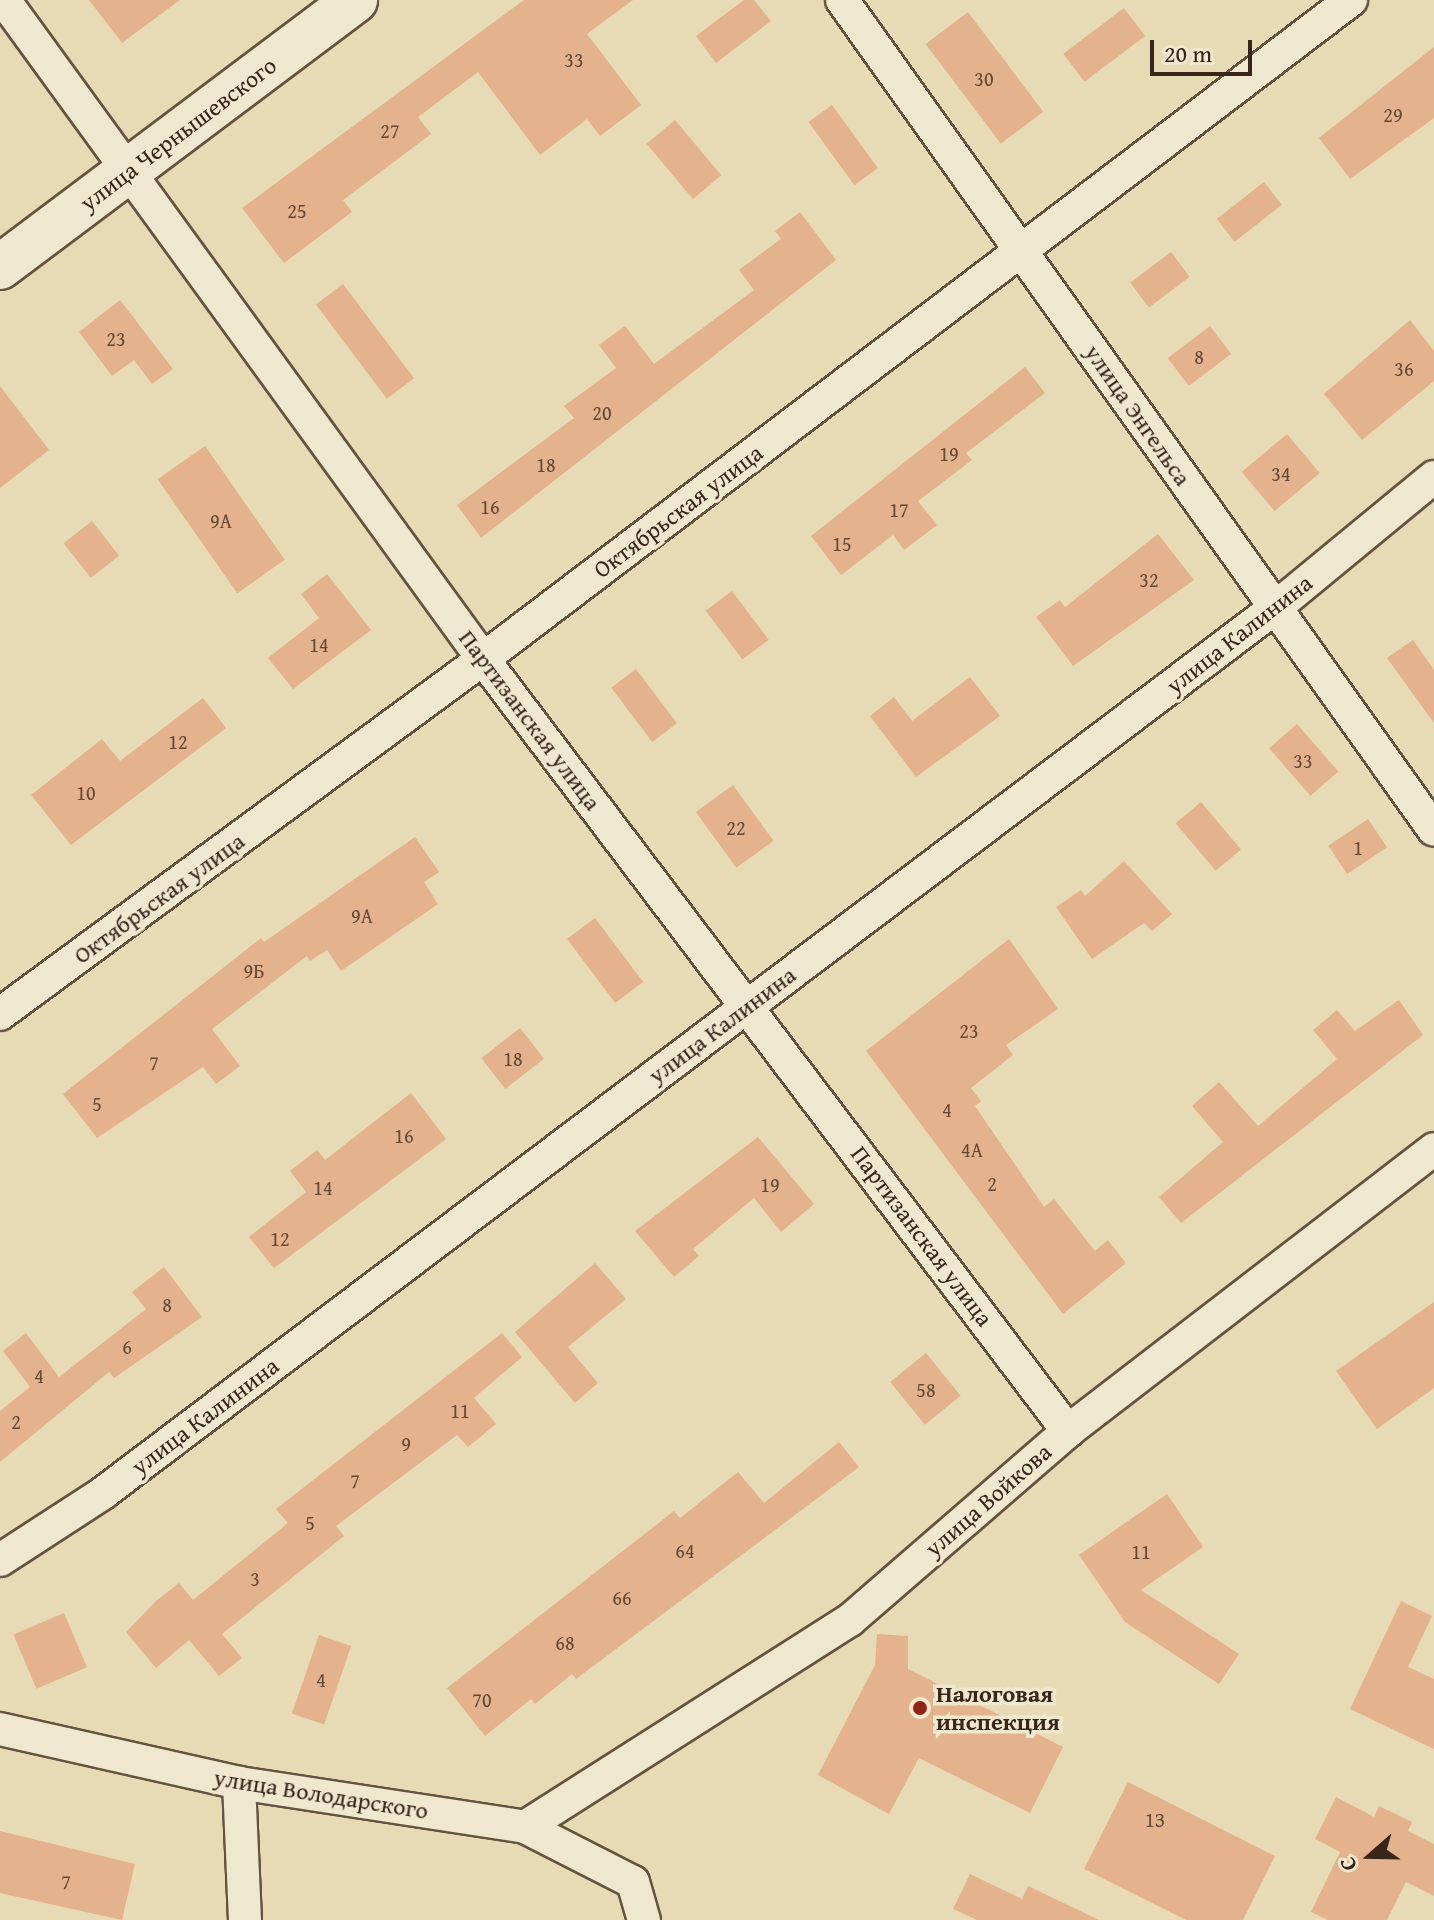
<!DOCTYPE html>
<html>
<head>
<meta charset="utf-8">
<style>
	body { margin:0 }
	#map { position:relative; width:1434px; height:1920px; overflow:hidden; background:#e6dbb4; font-family:"Gentium Book Plus",serif }
	div>[style] { position:absolute }
	[style*='--x'] { left:calc(var(--x)*1px); top:calc(var(--y)*1px); width:calc(var(--w)*1px); rotate:calc(var(--a)*1deg) }
	.building>* { inset:0; background:#e4b28c; transform-origin:0 0 }
	.roads { filter:drop-shadow(2px 0 #645340) drop-shadow(-2px 0 #645340) drop-shadow(0 2px #645340) drop-shadow(0 -2px #645340) }
	.street>* { height:32px; margin:-16px; padding:0 16px; transform-origin:16px; border-radius:16px; background:#efe8ce }
	.secondary>* { height:44px; margin:-22px; padding:0 22px; transform-origin:22px; border-radius:22px; background:#efe8ce }
	.dots>* { width:22px; height:22px; translate:-50% -50%; box-sizing:border-box; border:4px solid #efe8ce; border-radius:50% }
	span { translate:-50% -50%; white-space:nowrap; text-align:center; line-height:1.15; -webkit-text-stroke:7px #efe8ce; paint-order:stroke }
	.number-label { font-size:20px; color:#634936 }
	.number-label span { -webkit-text-stroke-width:0 }
	.street-label { font-size:24px; color:#38261a }
	.poi-label { font-size:24px; color:#38261a; font-weight:700 }
	.left { translate:0 -50%; text-align:left }
	.north { position:absolute; left:1330px; top:1816px; width:80px; height:80px; -webkit-text-stroke:6px #efe8ce; paint-order:stroke; rotate:250deg; font-size:22px; font-weight:700; line-height:32px; text-align:center; color:#38261a }
	.north::after { content:''; display:block; margin:auto; width:28px; height:36px; background:#38261a; clip-path:polygon(50% 0,100% 100%,50% 72%,0 100%) }
	.scale { position:absolute; left:1150px; top:40px; width:102px; height:36px; box-sizing:border-box; border:4px solid #38261a; border-top:0; padding-left:10px; font-size:24px; line-height:28px; white-space:nowrap; color:#38261a; -webkit-text-stroke:6px #efe8ce; paint-order:stroke }
</style>
</head>
<body>
<div id="map">
	<div class="building">
		<i style="clip-path:polygon(89px 0,180px 0,122px 43px)"></i>
		<i style="clip-path:polygon(524px 0,633px 0,587px 34px,641px 105px,600px 136px,587px 119px,540px 155px,478px 72px,418px 117px,431px 134px,343px 200px,352px 212px,284px 263px,242px 208px)"></i>
		<i style="clip-path:polygon(744px 0,754px 0,771px 21px,716px 63px,696px 36px)"></i>
		<i style="left:1124px;top:8px;width:35px;height:76px;rotate:53deg"></i>
		<i style="left:968px;top:12px;width:125px;height:53px;rotate:53deg"></i>
		<i style="clip-path:polygon(1434px 47px,1434px 118px,1350px 179px,1319px 138px)"></i>
		<i style="left:832px;top:105px;width:78px;height:29px;rotate:54deg"></i>
		<i style="left:675px;top:120px;width:72px;height:37px;rotate:50deg"></i>
		<i style="left:1264px;top:182px;width:29px;height:60px;rotate:52deg"></i>
		<i style="clip-path:polygon(800px 212px,836px 260px,481px 538px,457px 505px,574px 418px,564px 406px,616px 368px,599px 345px,625px 326px,654px 364px,754px 290px,739px 270px,781px 239px,775px 231px)"></i>
		<i style="left:1171px;top:252px;width:31px;height:51px;rotate:53deg"></i>
		<i style="left:343px;top:284px;width:118px;height:34px;rotate:53deg"></i>
		<i style="clip-path:polygon(120px 300px,173px 369px,152px 384px,134px 360px,112px 376px,79px 332px)"></i>
		<i style="clip-path:polygon(1410px 320px,1434px 351px,1434px 381px,1362px 440px,1324px 394px)"></i>
		<i style="left:1210px;top:326px;width:35px;height:53px;rotate:53deg"></i>
		<i style="clip-path:polygon(1025px 367px,1045px 393px,966px 453px,972px 460px,918px 501px,937px 525px,904px 550px,893px 535px,841px 575px,811px 536px)"></i>
		<i style="clip-path:polygon(0 386px,49px 450px,0 488px)"></i>
		<i style="left:1287px;top:434px;width:51px;height:59px;rotate:50deg"></i>
		<i style="left:205px;top:446px;width:139px;height:58px;rotate:55deg"></i>
		<i style="left:92px;top:521px;width:44px;height:36px;rotate:52deg"></i>
		<i style="clip-path:polygon(1158px 534px,1194px 580px,1073px 666px,1036px 617px,1060px 600px,1065px 607px)"></i>
		<i style="clip-path:polygon(327px 574px,371px 630px,293px 689px,268px 658px,319px 618px,301px 594px)"></i>
		<i style="left:732px;top:591px;width:61px;height:33px;rotate:53deg"></i>
		<i style="clip-path:polygon(1413px 640px,1434px 670px,1434px 723px,1387px 658px)"></i>
		<i style="left:636px;top:669px;width:68px;height:31px;rotate:53deg"></i>
		<i style="clip-path:polygon(970px 677px,1000px 716px,916px 777px,870px 716px,894px 697px,912px 721px)"></i>
		<i style="clip-path:polygon(203px 698px,226px 728px,71px 845px,31px 795px,102px 739px,120px 761px)"></i>
		<i style="left:1297px;top:724px;width:63px;height:37px;rotate:49deg"></i>
		<i style="left:733px;top:785px;width:69px;height:46px;rotate:54deg"></i>
		<i style="left:1201px;top:802px;width:62px;height:33px;rotate:50deg"></i>
		<i style="left:1368px;top:819px;width:34px;height:48px;rotate:56deg"></i>
		<i style="clip-path:polygon(415px 837px,439px 872px,424px 882px,438px 904px,341px 971px,327px 950px,310px 961px,307px 956px,212px 1029px,240px 1066px,216px 1084px,203px 1067px,97px 1138px,63px 1094px,261px 938px,264px 942px)"></i>
		<i style="clip-path:polygon(1124px 861px,1172px 914px,1152px 931px,1144px 923px,1092px 959px,1056px 907px,1081px 890px,1085px 896px)"></i>
		<i style="left:595px;top:918px;width:80px;height:35px;rotate:53deg"></i>
		<i style="clip-path:polygon(1009px 939px,1058px 1009px,1006px 1045px,1013px 1055px,971px 1088px,981px 1101px,975px 1106px,1044px 1207px,1054px 1199px,1095px 1251px,1108px 1240px,1126px 1263px,1063px 1314px,866px 1051px)"></i>
		<i style="clip-path:polygon(1399px 1000px,1423px 1035px,1181px 1223px,1159px 1197px,1223px 1142px,1192px 1106px,1219px 1082px,1258px 1126px,1337px 1059px,1313px 1030px,1337px 1010px,1355px 1031px)"></i>
		<i style="left:520px;top:1028px;width:39px;height:49px;rotate:52deg"></i>
		<i style="clip-path:polygon(411px 1093px,446px 1139px,274px 1268px,249px 1237px,306px 1192px,290px 1171px,317px 1150px,325px 1160px)"></i>
		<i style="clip-path:polygon(758px 1137px,814px 1204px,781px 1232px,754px 1198px,693px 1249px,699px 1256px,674px 1277px,635px 1231px)"></i>
		<i style="clip-path:polygon(595px 1263px,626px 1299px,568px 1347px,598px 1383px,575px 1403px,515px 1332px)"></i>
		<i style="clip-path:polygon(164px 1267px,202px 1317px,114px 1378px,109px 1372px,0 1462px,0 1411px,30px 1387px,3px 1351px,26px 1333px,59px 1377px,146px 1309px,132px 1292px)"></i>
		<i style="clip-path:polygon(1434px 1302px,1434px 1388px,1377px 1429px,1336px 1371px)"></i>
		<i style="clip-path:polygon(502px 1333px,522px 1357px,474px 1398px,496px 1424px,468px 1447px,457px 1435px,336px 1526px,344px 1536px,222px 1634px,242px 1658px,219px 1676px,189px 1640px,156px 1668px,126px 1632px,156px 1601px,179px 1583px,193px 1600px,288px 1523px,276px 1509px)"></i>
		<i style="left:926px;top:1353px;width:55px;height:46px;rotate:51deg"></i>
		<i style="clip-path:polygon(839px 1442px,859px 1467px,576px 1679px,572px 1674px,535px 1704px,531px 1699px,485px 1736px,447px 1688px,674px 1511px,680px 1518px,738px 1472px,764px 1503px)"></i>
		<i style="clip-path:polygon(1167px 1494px,1203px 1547px,1141px 1590px,1239px 1654px,1219px 1684px,1125px 1622px,1079px 1555px)"></i>
		<i style="clip-path:polygon(1401px 1601px,1432px 1616px,1408px 1667px,1434px 1679px,1434px 1749px,1350px 1709px)"></i>
		<i style="left:64px;top:1613px;width:59px;height:55px;rotate:67deg"></i>
		<i style="clip-path:polygon(877px 1634px,908px 1636px,908px 1669px,1063px 1747px,1030px 1813px,919px 1758px,889px 1814px,818px 1775px,875px 1665px)"></i>
		<i style="left:319px;top:1635px;width:34px;height:83px;rotate:19deg"></i>
		<i style="clip-path:polygon(1128px 1782px,1275px 1856px,1243px 1920px,1186px 1920px,1084px 1869px)"></i>
		<i style="clip-path:polygon(1336px 1797px,1374px 1817px,1379px 1806px,1412px 1822px,1408px 1831px,1434px 1844px,1434px 1896px,1406px 1882px,1387px 1920px,1328px 1920px,1311px 1912px,1340px 1852px,1315px 1839px)"></i>
		<i style="clip-path:polygon(0 1831px,135px 1864px,122px 1920px,0 1893px)"></i>
		<i style="clip-path:polygon(970px 1874px,1022px 1899px,1028px 1886px,1099px 1920px,977px 1920px,953px 1909px)"></i>
	</div>
	<div class="roads">
		<div class="street">
			<i style="--x:4;--y:0;--w:815;--a:53.99"></i>
			<i style="--x:483;--y:659;--w:969;--a:52.85"></i>
			<i style="--x:842;--y:0;--w:1019;--a:54.5"></i>
			<i style="--x:0;--y:1014;--w:599;--a:-36.32"></i>
			<i style="--x:483;--y:659;--w:1090;--a:-37.21"></i>
			<i style="--x:0;--y:1560;--w:123;--a:-33"></i>
			<i style="--x:103;--y:1493;--w:1469;--a:-37.06"></i>
			<i style="--x:1275;--y:608;--w:206;--a:-39.5"></i>
			<i style="--x:0;--y:1729;--w:245;--a:12.7"></i>
			<i style="--x:239;--y:1783;--w:289;--a:8.7"></i>
			<i style="--x:525;--y:1827;--w:121;--a:27"></i>
			<i style="--x:633;--y:1882;--w:40;--a:74"></i>
			<i style="--x:239;--y:1783;--w:137;--a:87.5"></i>
			<i style="--x:525;--y:1827;--w:385;--a:-32.5"></i>
			<i style="--x:850;--y:1620;--w:289;--a:-40.9"></i>
			<i style="--x:1068;--y:1431;--w:462;--a:-37.6"></i>
		</div>
		<div class="secondary">
			<i style="--x:0;--y:267;--w:444;--a:-36.9"></i>
		</div>
	</div>
	<div class="dots">
		<i style="left:920px;top:1708px;background:#8f2418"></i>
	</div>
	<div class="number-label">
		<span style="left:574px;top:59px">33</span>
		<span style="left:984px;top:78px">30</span>
		<span style="left:1393px;top:114px">29</span>
		<span style="left:390px;top:130px">27</span>
		<span style="left:297px;top:210px">25</span>
		<span style="left:116px;top:338px">23</span>
		<span style="left:1199px;top:356px">8</span>
		<span style="left:1404px;top:368px">36</span>
		<span style="left:602px;top:412px">20</span>
		<span style="left:949px;top:453px">19</span>
		<span style="left:546px;top:464px">18</span>
		<span style="left:1281px;top:473px">34</span>
		<span style="left:490px;top:506px">16</span>
		<span style="left:899px;top:509px">17</span>
		<span style="left:221px;top:520px">9А</span>
		<span style="left:842px;top:543px">15</span>
		<span style="left:1149px;top:579px">32</span>
		<span style="left:319px;top:644px">14</span>
		<span style="left:178px;top:741px">12</span>
		<span style="left:1303px;top:760px">33</span>
		<span style="left:86px;top:792px">10</span>
		<span style="left:736px;top:827px">22</span>
		<span style="left:1358px;top:847px">1</span>
		<span style="left:362px;top:915px">9А</span>
		<span style="left:254px;top:970px">9Б</span>
		<span style="left:969px;top:1030px">23</span>
		<span style="left:513px;top:1058px">18</span>
		<span style="left:154px;top:1062px">7</span>
		<span style="left:97px;top:1103px">5</span>
		<span style="left:947px;top:1109px">4</span>
		<span style="left:404px;top:1135px">16</span>
		<span style="left:972px;top:1149px">4А</span>
		<span style="left:992px;top:1183px">2</span>
		<span style="left:770px;top:1184px">19</span>
		<span style="left:323px;top:1187px">14</span>
		<span style="left:280px;top:1238px">12</span>
		<span style="left:167px;top:1304px">8</span>
		<span style="left:127px;top:1346px">6</span>
		<span style="left:39px;top:1375px">4</span>
		<span style="left:926px;top:1389px">58</span>
		<span style="left:460px;top:1410px">11</span>
		<span style="left:16px;top:1421px">2</span>
		<span style="left:406px;top:1443px">9</span>
		<span style="left:355px;top:1480px">7</span>
		<span style="left:310px;top:1522px">5</span>
		<span style="left:685px;top:1550px">64</span>
		<span style="left:1141px;top:1551px">11</span>
		<span style="left:255px;top:1578px">3</span>
		<span style="left:622px;top:1597px">66</span>
		<span style="left:565px;top:1642px">68</span>
		<span style="left:321px;top:1679px">4</span>
		<span style="left:482px;top:1699px">70</span>
		<span style="left:1155px;top:1819px">1З</span>
		<span style="left:66px;top:1881px">7</span>
	</div>
	<div class="street-label">
		<span style="left:178px;top:134px;rotate:-37deg">улица Чернышевского</span>
		<span style="left:1138px;top:415px;rotate:55deg">улица Энгельса</span>
		<span style="left:678px;top:511px;rotate:-37deg">Октябрьская улица</span>
		<span style="left:1239px;top:634px;rotate:-38deg">улица Калинина</span>
		<span style="left:530px;top:720px;rotate:53deg">Партизанская улица</span>
		<span style="left:159px;top:898px;rotate:-36deg">Октябрьская улица</span>
		<span style="left:722px;top:1025px;rotate:-37deg">улица Калинина</span>
		<span style="left:922px;top:1236px;rotate:53deg">Партизанская улица</span>
		<span style="left:205px;top:1416px;rotate:-37deg">улица Калинина</span>
		<span style="left:988px;top:1500px;rotate:-41deg">улица Войкова</span>
		<span style="left:321px;top:1794px;rotate:9deg">улица Володарского</span>
	</div>
	<div class="poi-label">
		<span class="left" style="left:936px;top:1708px">Налоговая<br>инспекция</span>
	</div>
	<div class="north">С</div>
	<div class="scale">20 m</div>
</div>
</body>
</html>
